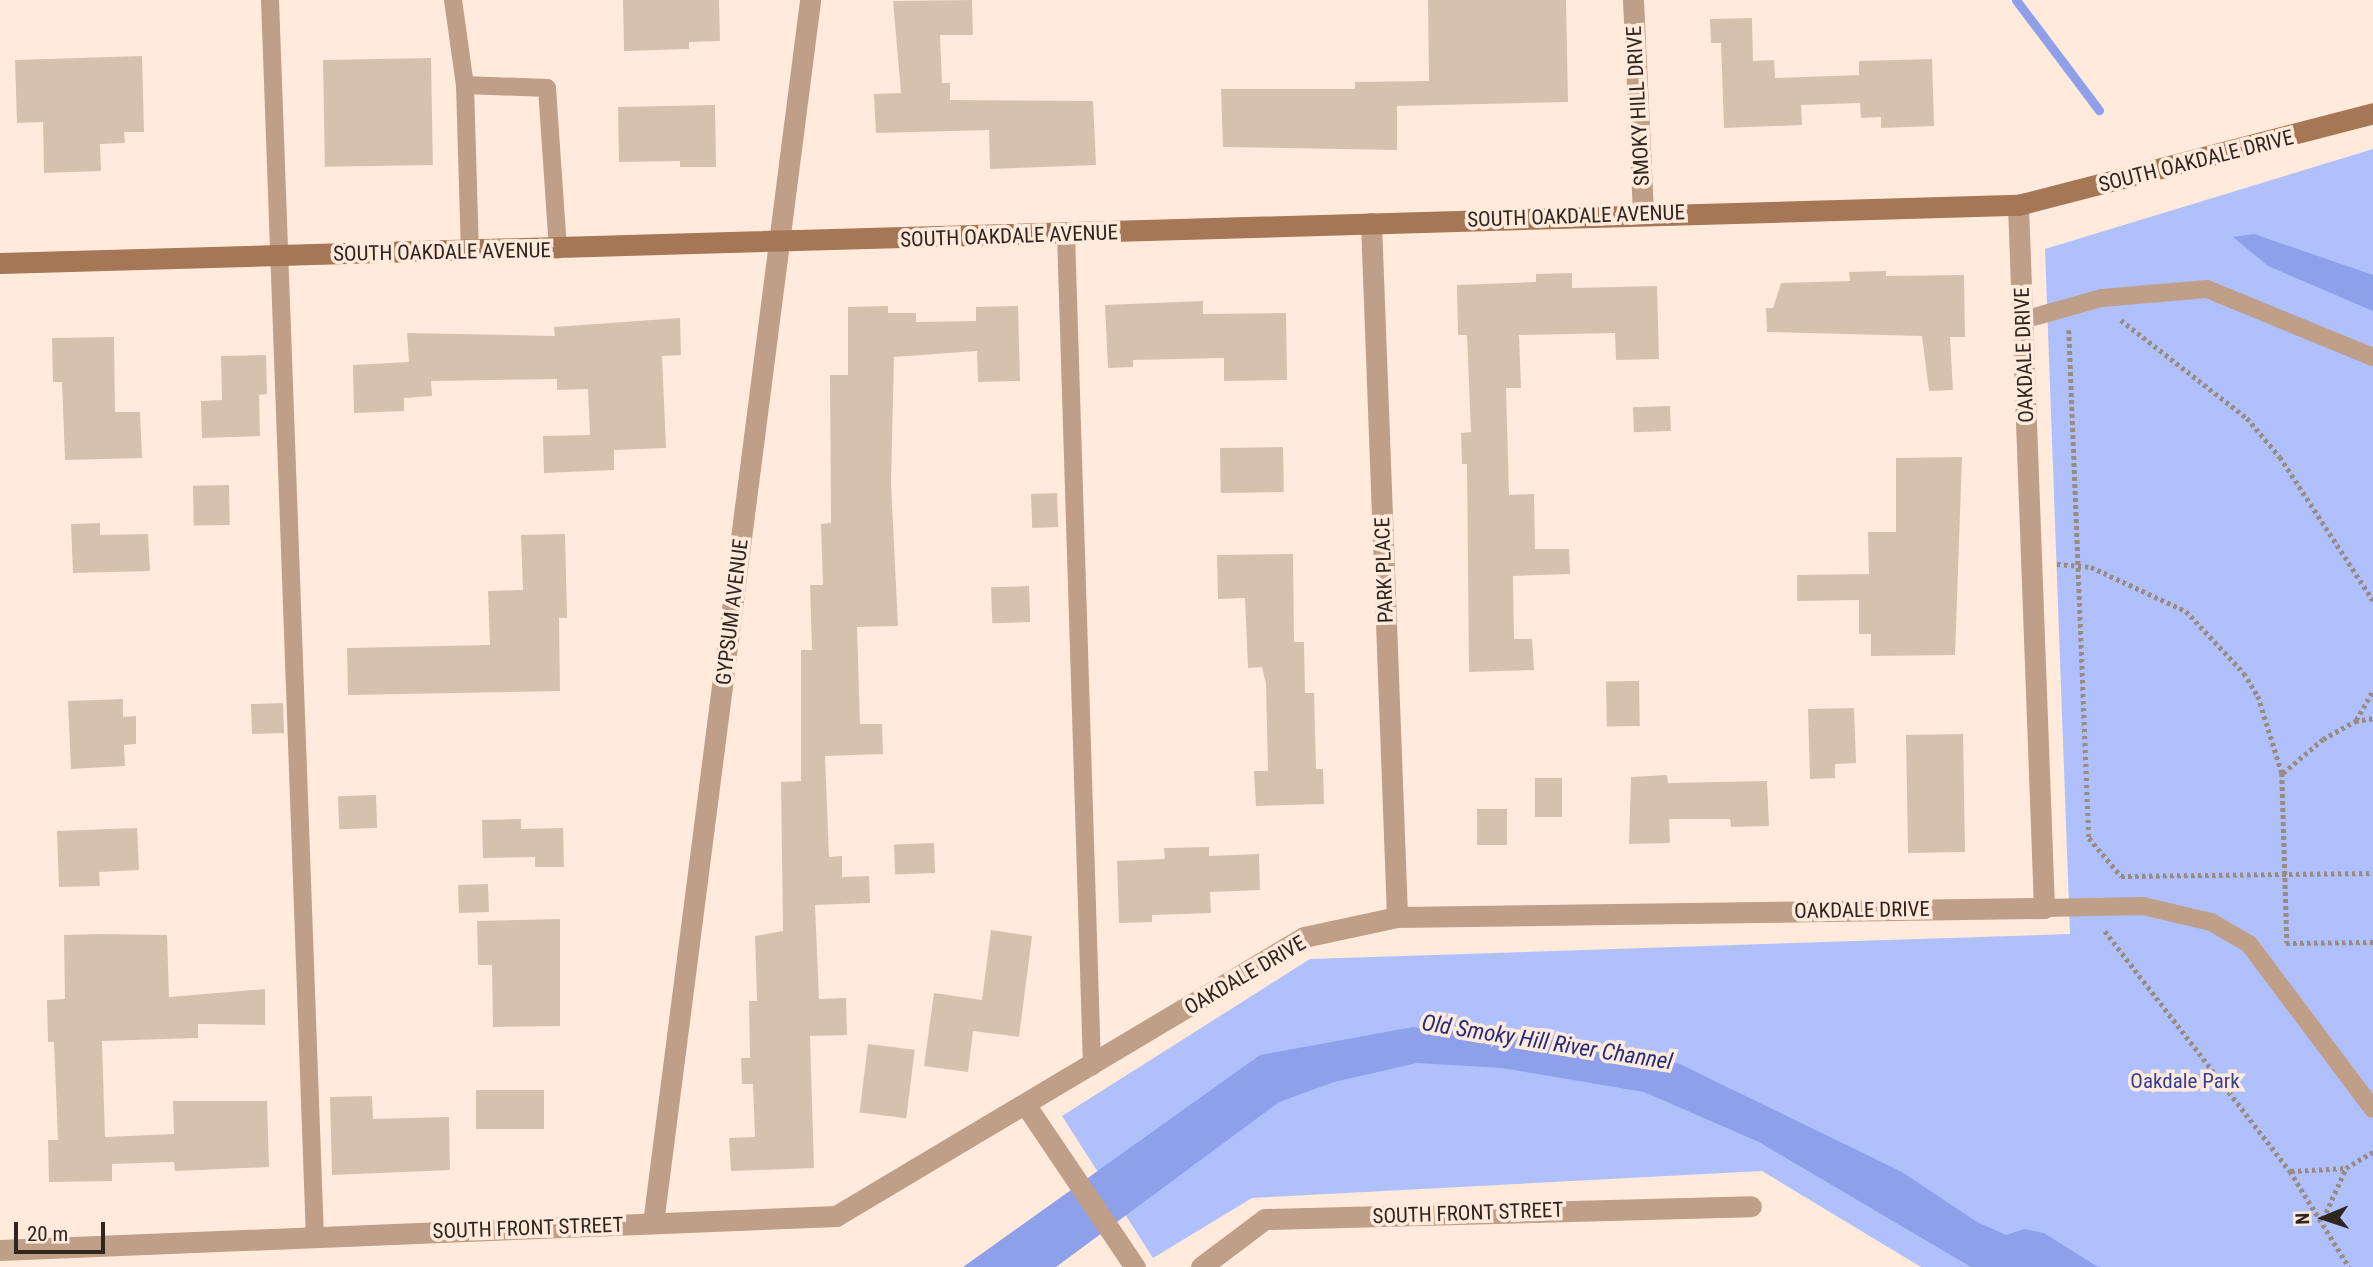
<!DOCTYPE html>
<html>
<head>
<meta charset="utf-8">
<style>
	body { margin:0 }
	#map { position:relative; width:2373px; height:1267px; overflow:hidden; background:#ffeadc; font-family:"Roboto Condensed",sans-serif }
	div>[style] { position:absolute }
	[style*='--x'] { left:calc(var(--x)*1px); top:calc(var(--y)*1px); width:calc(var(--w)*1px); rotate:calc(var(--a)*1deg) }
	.green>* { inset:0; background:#afc0fd }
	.water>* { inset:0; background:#8ea0ea }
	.stream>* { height:9px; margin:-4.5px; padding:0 4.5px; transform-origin:4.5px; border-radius:4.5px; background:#8ea0ea }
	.building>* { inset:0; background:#d8c0af; transform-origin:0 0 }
	.path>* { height:4.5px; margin-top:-2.25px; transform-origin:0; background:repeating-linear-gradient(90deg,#9a8b80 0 3.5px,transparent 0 7px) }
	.lane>* { height:18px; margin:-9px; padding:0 9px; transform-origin:9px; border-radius:9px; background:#bf9f88 }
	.street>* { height:21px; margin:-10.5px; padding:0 10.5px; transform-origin:10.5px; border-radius:10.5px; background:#bf9f88 }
	.secondary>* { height:21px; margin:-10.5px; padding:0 10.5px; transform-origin:10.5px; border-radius:10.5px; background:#a67756 }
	span { translate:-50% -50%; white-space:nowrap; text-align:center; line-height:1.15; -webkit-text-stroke:7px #ffeadc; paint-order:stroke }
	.street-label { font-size:21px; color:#2f261f }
	.park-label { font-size:21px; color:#343f95 }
	.water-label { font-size:23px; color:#252d81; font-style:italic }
	.north { position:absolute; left:2289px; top:1183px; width:70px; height:70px; -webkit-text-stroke:5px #ffeadc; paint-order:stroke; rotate:268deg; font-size:19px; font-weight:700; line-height:28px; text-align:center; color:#2f261f }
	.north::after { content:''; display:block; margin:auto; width:24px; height:32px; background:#2f261f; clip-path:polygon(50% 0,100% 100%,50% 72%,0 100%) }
	.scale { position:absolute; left:14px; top:1222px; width:91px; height:32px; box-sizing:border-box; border:4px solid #2f261f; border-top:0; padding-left:9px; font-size:21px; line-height:24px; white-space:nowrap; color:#2f261f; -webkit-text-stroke:5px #ffeadc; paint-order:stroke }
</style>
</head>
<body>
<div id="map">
	<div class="green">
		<i style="clip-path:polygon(2373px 149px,2373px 1267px,1921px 1267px,1762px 1171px,1252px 1198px,1153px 1258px,1062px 1116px,1310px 959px,2070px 934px,2045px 249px)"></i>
	</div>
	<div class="water">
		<i style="clip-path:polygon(2254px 234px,2373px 275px,2373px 311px,2268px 266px,2233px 237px)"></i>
		<i style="clip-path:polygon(1413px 1027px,1583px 1043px,1680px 1064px,1902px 1172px,1977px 1222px,2006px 1235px,2025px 1229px,2044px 1233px,2098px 1267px,1971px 1267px,1759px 1142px,1644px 1092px,1502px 1068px,1417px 1063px,1334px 1082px,1279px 1102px,1056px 1267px,963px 1267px,1260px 1055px)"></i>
	</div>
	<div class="stream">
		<i style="--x:2016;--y:0;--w:138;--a:53"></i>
	</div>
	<div class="building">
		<i style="clip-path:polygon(623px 0,719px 0,720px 41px,689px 42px,689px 49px,624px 51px)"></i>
		<i style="clip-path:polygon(972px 0,973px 35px,940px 35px,942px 83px,950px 83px,950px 100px,1093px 101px,1096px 165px,990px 169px,989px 130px,876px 133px,874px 94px,901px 93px,893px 1px)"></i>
		<i style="clip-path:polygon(1428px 0,1566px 0,1568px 102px,1397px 106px,1397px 150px,1223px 147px,1221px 89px,1355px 89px,1355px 82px,1429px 81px)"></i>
		<i style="clip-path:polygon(1752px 18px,1753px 61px,1774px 60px,1775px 78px,1859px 75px,1859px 61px,1932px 59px,1934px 126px,1881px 128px,1881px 117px,1861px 118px,1860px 103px,1801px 105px,1802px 125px,1724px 128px,1721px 43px,1711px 43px,1710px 19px)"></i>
		<i style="clip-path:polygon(142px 56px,144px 132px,124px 132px,125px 143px,100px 144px,101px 171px,44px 173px,43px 122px,17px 123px,15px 60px)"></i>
		<i style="left:431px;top:58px;width:107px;height:108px;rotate:89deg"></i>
		<i style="clip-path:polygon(715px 105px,716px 167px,680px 167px,680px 161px,619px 162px,618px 107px)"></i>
		<i style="clip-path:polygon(1886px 271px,1886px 276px,1964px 275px,1965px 337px,1950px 337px,1953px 390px,1929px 391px,1922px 336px,1767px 332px,1766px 308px,1773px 308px,1781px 283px,1850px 281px,1849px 272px)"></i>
		<i style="clip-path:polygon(1572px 273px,1572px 288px,1657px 286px,1659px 359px,1616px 360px,1615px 333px,1519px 335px,1521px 388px,1506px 388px,1509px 495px,1534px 494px,1535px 549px,1569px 549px,1570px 574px,1513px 576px,1514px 639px,1532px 639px,1534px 670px,1469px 672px,1467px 464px,1462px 464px,1461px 433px,1471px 432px,1467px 335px,1458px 335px,1457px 285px,1536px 282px,1536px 274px)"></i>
		<i style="clip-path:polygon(1203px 301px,1203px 314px,1286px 313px,1287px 380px,1224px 381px,1224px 358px,1133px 360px,1133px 367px,1108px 368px,1105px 305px)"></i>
		<i style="clip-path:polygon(888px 306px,888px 313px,916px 313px,916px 322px,976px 321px,976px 307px,1018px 306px,1020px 381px,978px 382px,977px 351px,894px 357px,891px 483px,898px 626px,857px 627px,860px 724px,882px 724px,883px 754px,825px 756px,829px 857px,842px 856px,842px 877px,869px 876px,870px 903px,815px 905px,819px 999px,846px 998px,847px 1035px,810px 1036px,814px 1168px,731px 1171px,729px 1138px,755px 1137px,753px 1084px,742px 1084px,741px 1058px,750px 1058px,749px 1001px,757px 1001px,755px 936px,783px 931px,781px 782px,801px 781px,801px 650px,812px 650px,810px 585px,823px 585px,821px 524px,831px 523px,830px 375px,848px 375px,848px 307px)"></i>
		<i style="clip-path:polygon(680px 318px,681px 355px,662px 356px,666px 448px,614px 450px,614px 470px,544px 473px,543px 436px,590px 435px,588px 389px,557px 390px,557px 379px,431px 381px,432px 396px,404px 398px,404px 411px,354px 413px,353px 365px,409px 362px,407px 333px,555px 336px,554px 327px)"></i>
		<i style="clip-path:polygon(114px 337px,115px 412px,140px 412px,142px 458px,65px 460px,62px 382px,53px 382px,52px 338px)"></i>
		<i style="clip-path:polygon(266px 355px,267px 394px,259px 395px,260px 436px,202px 438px,201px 401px,222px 400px,221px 356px)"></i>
		<i style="left:1670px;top:406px;width:25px;height:37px;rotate:88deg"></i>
		<i style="left:1283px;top:447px;width:45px;height:63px;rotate:89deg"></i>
		<i style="clip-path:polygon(1962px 457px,1955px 655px,1871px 656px,1871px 634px,1859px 634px,1859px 600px,1797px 601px,1797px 575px,1869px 574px,1868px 532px,1896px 532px,1896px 458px)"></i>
		<i style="left:229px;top:485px;width:40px;height:36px;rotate:89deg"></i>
		<i style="left:1057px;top:493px;width:34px;height:26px;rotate:88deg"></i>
		<i style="clip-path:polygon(100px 523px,100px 535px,148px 534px,150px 571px,73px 573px,71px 524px)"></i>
		<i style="clip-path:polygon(565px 534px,567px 618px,559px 618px,560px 691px,348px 695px,347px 648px,490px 645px,488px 591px,523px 590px,521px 535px)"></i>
		<i style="clip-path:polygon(1293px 554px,1294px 642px,1304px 642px,1305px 693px,1314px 693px,1316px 769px,1323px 769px,1324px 804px,1256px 806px,1254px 771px,1268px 771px,1266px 684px,1262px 667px,1248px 668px,1245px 598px,1218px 599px,1217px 555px)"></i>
		<i style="left:1029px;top:586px;width:36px;height:38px;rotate:88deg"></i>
		<i style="left:1639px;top:681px;width:45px;height:33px;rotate:89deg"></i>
		<i style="clip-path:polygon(123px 699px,123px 717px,136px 716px,136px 744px,124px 745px,125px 766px,71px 769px,68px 701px)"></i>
		<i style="left:283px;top:703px;width:30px;height:32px;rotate:88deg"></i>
		<i style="clip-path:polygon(1854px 708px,1856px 763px,1835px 764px,1835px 778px,1810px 779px,1808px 709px)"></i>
		<i style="left:1963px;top:734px;width:118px;height:57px;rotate:89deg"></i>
		<i style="clip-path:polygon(1667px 775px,1668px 783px,1767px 781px,1769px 826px,1731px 827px,1730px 819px,1669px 819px,1670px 843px,1629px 844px,1631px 777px)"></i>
		<i style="left:1562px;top:778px;width:39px;height:27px;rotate:90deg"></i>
		<i style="left:376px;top:795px;width:33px;height:38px;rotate:88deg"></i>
		<i style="left:1507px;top:809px;width:36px;height:30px;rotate:90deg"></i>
		<i style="clip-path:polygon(521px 819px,521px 829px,563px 828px,564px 867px,535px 867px,535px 857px,483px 858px,482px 820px)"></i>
		<i style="clip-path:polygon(137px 828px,139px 870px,99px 872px,100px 886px,59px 887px,57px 831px)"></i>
		<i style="left:934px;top:843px;width:30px;height:40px;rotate:88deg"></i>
		<i style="clip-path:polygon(1209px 847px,1209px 856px,1259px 854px,1260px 890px,1210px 892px,1211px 913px,1152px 915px,1152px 922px,1119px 923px,1117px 861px,1165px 859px,1164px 848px)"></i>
		<i style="left:488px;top:884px;width:28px;height:30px;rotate:88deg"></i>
		<i style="clip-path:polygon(560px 919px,560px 1026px,493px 1027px,492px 965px,478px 965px,477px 921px)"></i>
		<i style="clip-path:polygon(991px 930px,1032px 936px,1019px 1037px,973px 1031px,968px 1072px,924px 1066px,934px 993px,982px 1000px)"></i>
		<i style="clip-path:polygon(100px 934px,167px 935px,169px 997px,265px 989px,265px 1025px,198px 1024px,198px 1038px,102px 1041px,105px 1137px,174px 1134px,173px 1101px,267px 1101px,269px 1167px,175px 1171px,174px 1162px,112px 1164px,112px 1181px,49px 1182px,48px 1140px,58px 1140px,54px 1042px,48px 1042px,47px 1000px,65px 999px,64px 935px)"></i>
		<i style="left:868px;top:1044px;width:47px;height:69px;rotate:7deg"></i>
		<i style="left:544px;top:1090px;width:39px;height:68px;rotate:90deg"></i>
		<i style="clip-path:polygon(372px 1096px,373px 1119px,449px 1117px,450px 1170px,332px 1175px,330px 1097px)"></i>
	</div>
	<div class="path">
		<i style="--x:2121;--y:320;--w:160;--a:37.9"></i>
		<i style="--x:2247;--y:418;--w:51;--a:49.8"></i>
		<i style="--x:2280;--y:457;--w:171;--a:57"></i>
		<i style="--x:2069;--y:330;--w:508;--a:87.75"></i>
		<i style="--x:2089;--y:838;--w:50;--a:49.9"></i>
		<i style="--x:2121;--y:876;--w:252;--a:-0.7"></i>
		<i style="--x:2057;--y:564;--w:34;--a:5"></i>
		<i style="--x:2091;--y:567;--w:105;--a:24.9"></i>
		<i style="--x:2186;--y:611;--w:85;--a:46.9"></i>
		<i style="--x:2244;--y:673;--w:27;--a:59"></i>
		<i style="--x:2258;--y:696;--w:81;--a:72.7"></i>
		<i style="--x:2282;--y:773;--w:170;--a:88.3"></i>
		<i style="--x:2356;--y:720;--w:34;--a:-60"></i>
		<i style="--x:2283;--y:773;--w:52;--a:-40.4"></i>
		<i style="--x:2323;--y:739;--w:37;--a:-29"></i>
		<i style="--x:2355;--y:721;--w:18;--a:-9"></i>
		<i style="--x:2105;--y:931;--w:303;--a:52.4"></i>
		<i style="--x:2290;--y:1171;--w:113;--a:58.4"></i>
		<i style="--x:2286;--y:943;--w:87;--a:-0.7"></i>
		<i style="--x:2291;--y:1171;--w:55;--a:-3.1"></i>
		<i style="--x:2323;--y:1219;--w:56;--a:-65.7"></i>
		<i style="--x:2346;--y:1168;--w:31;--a:-31"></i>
	</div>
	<div class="lane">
		<i style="--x:270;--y:0;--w:1238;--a:87.92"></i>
		<i style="--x:453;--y:0;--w:86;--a:82"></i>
		<i style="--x:465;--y:85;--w:167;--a:88.3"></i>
		<i style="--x:465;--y:85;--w:82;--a:2.1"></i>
		<i style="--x:547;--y:88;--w:162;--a:86.1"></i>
		<i style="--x:1066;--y:234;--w:833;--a:88.21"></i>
		<i style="--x:2023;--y:320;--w:82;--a:-15.6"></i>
		<i style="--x:2102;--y:298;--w:105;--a:-4.9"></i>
		<i style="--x:2207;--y:289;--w:179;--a:22.3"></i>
		<i style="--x:2044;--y:908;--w:99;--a:-1.2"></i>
		<i style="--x:2143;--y:906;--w:70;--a:13.2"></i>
		<i style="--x:2211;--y:922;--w:44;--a:30.1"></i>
		<i style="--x:2249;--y:944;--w:206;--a:53.1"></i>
	</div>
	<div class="street">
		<i style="--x:1633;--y:0;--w:213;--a:87.3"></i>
		<i style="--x:1371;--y:223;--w:694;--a:87.85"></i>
		<i style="--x:1027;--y:1107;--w:193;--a:56"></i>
		<i style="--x:653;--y:1223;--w:1233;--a:-82.68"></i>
		<i style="--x:0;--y:1250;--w:837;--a:-2.33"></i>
		<i style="--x:836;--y:1216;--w:545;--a:-30.8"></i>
		<i style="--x:1304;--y:937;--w:95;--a:-12.1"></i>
		<i style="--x:1397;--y:917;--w:647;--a:-0.8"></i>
		<i style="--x:2044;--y:908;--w:703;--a:-92.12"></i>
		<i style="--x:1201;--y:1267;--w:80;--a:-36.9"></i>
		<i style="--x:1265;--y:1219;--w:486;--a:-1.5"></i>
	</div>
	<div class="secondary">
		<i style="--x:0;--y:263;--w:2019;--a:-1.65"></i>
		<i style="--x:2018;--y:205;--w:367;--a:-14.5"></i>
	</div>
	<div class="street-label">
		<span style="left:1638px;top:106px;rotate:-93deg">SMOKY HILL DRIVE</span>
		<span style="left:2196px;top:161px;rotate:-14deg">SOUTH OAKDALE DRIVE</span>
		<span style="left:1576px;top:216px;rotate:-2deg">SOUTH OAKDALE AVENUE</span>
		<span style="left:1009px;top:236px;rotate:-2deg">SOUTH OAKDALE AVENUE</span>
		<span style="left:442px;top:252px;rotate:-1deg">SOUTH OAKDALE AVENUE</span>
		<span style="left:2024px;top:355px;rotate:-92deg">OAKDALE DRIVE</span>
		<span style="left:1384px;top:570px;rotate:-92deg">PARK PLACE</span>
		<span style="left:732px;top:612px;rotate:-83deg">GYPSUM AVENUE</span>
		<span style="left:1862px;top:910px;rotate:-1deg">OAKDALE DRIVE</span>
		<span style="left:1245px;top:975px;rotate:-30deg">OAKDALE DRIVE</span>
		<span style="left:1468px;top:1213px;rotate:-2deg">SOUTH FRONT STREET</span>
		<span style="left:528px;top:1228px;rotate:-2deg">SOUTH FRONT STREET</span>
	</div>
	<div class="park-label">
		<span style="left:2185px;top:1081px">Oakdale Park</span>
	</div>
	<div class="water-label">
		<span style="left:1547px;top:1043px;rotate:9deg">Old Smoky Hill River Channel</span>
	</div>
	<div class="north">N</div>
	<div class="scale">20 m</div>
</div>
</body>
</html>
